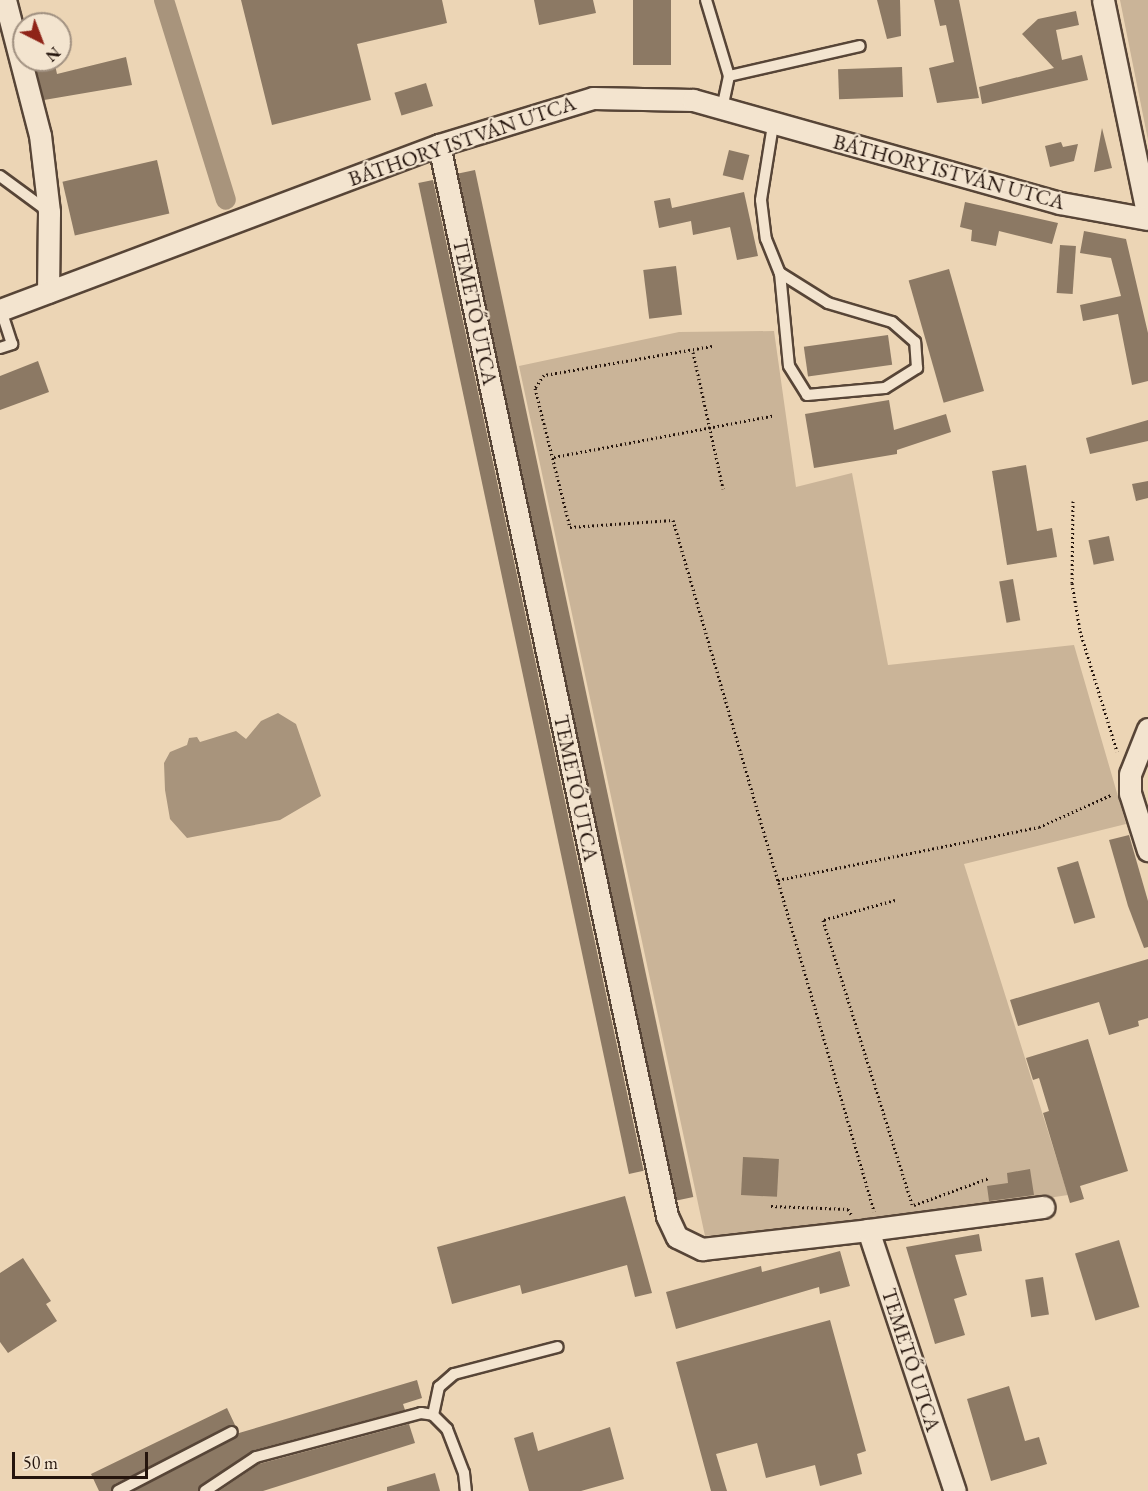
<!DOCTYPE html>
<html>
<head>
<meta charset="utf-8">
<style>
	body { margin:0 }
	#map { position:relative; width:1148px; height:1491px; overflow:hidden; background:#ecd5b5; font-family:"EB Garamond",serif }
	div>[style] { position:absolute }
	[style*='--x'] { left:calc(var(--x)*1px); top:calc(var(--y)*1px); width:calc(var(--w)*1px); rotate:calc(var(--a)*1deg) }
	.green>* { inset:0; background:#cab498 }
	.water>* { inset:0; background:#a8947c }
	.canal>* { height:20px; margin:-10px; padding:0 10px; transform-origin:10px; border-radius:10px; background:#a8947c }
	.building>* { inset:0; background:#8c7964; transform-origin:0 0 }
	.path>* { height:3px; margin-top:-1.5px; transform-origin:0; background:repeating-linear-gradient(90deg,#25150d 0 1.5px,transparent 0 4.5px) }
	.roads { filter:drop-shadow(2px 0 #574537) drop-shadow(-2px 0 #574537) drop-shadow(0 2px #574537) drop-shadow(0 -2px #574537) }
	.lane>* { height:10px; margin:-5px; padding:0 5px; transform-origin:5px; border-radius:5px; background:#f3e4cf }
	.street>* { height:21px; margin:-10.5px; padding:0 10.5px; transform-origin:10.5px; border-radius:10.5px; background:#f3e4cf }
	span { translate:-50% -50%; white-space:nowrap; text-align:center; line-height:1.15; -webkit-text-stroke:4.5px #f3e4cf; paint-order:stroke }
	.street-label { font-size:21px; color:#25150d }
	.north { position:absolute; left:12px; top:12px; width:60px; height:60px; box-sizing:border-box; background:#f3e4cf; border:2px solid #a19181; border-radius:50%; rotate:138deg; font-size:16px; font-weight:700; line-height:24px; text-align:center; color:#25150d }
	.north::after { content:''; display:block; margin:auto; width:21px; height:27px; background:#8f2418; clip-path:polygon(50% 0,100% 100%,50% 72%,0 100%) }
	.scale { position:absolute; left:12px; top:1452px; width:136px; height:27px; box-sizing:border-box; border:3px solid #25150d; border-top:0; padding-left:8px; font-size:18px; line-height:21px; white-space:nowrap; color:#25150d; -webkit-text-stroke:4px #f3e4cf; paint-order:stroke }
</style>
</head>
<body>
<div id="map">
	<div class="green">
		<i style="clip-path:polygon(1120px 0,1148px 0,1148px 140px)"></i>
		<i style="clip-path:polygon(774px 331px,796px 487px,852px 473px,888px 665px,1074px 645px,1126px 824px,964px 864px,1068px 1195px,883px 1223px,705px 1236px,519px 366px,679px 332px)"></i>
	</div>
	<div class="water">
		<i style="clip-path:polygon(278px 713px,296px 724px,321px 796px,280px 820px,187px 838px,170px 819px,165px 790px,164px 763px,170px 752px,187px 745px,189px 738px,197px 737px,200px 742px,236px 731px,246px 739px,261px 721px)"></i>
	</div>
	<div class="canal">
		<i style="--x:164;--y:0;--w:209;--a:72.8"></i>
	</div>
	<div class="building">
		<i style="clip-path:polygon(241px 0,442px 0,447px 23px,357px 44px,371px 100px,272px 125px)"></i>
		<i style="clip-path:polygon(534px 0,593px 0,596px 13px,539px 25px)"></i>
		<i style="left:633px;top:0;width:38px;height:65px"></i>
		<i style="clip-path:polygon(877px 0,900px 0,901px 36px,887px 39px)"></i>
		<i style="clip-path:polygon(934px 0,959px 0,979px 98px,937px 103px,929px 68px,954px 62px,946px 25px,940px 26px)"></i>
		<i style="clip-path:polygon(1076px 11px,1079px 25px,1056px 30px,1062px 60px,1082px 55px,1088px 80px,982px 104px,979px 87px,1054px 68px,1022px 34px,1038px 19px)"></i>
		<i style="clip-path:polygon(126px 57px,132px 85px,44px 100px,34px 60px,54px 60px,57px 74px)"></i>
		<i style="left:902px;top:67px;width:30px;height:64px;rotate:88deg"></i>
		<i style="left:426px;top:83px;width:24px;height:33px;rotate:73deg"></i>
		<i style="clip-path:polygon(1102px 128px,1112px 168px,1094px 172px)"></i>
		<i style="clip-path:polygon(1061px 142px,1063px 147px,1078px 144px,1074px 161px,1050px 167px,1045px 146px)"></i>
		<i style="left:729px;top:150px;width:21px;height:26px;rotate:14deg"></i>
		<i style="left:157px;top:160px;width:55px;height:97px;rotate:77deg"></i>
		<i style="left:475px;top:170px;width:1050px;height:17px;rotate:78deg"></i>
		<i style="left:433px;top:180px;width:1013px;height:15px;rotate:78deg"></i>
		<i style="clip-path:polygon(744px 192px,758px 256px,737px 260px,730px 227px,693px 235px,691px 221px,659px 228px,654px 201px,670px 198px,672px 208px)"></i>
		<i style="clip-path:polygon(965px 202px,1058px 223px,1052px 244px,999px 231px,996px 246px,971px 241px,972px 230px,960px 227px)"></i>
		<i style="clip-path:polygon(1084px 231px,1126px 239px,1148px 333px,1148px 381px,1132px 385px,1118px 314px,1083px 321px,1080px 305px,1121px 296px,1111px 258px,1080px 253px)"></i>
		<i style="left:1060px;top:245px;width:16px;height:48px;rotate:4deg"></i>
		<i style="left:676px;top:266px;width:49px;height:33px;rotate:83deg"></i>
		<i style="left:949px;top:269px;width:127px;height:42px;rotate:74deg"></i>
		<i style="left:888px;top:335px;width:30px;height:85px;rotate:82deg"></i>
		<i style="clip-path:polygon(38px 361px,49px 392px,0 410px,0 376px)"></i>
		<i style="clip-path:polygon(889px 400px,894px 430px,946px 414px,951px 432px,897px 450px,897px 454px,814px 468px,805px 414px)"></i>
		<i style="clip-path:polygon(1148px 420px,1148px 441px,1090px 454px,1086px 438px)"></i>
		<i style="clip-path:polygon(1026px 465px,1037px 531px,1052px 528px,1057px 557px,1007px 565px,992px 471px)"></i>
		<i style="clip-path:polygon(1148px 481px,1148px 498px,1136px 501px,1132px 484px)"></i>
		<i style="left:1109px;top:536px;width:25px;height:21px;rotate:78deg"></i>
		<i style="left:1013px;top:579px;width:42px;height:14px;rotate:80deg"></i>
		<i style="clip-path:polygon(1129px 835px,1148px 901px,1148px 947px,1144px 948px,1128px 906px,1109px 840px)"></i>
		<i style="left:1078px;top:861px;width:59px;height:22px;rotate:73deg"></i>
		<i style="clip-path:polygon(1148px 959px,1148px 1018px,1138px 1021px,1139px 1026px,1109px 1035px,1099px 1002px,1018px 1026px,1010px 1000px)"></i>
		<i style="clip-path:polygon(1088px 1039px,1128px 1171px,1080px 1186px,1084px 1199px,1070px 1203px,1043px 1113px,1049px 1111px,1039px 1078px,1033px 1080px,1026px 1058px)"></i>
		<i style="left:743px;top:1157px;width:36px;height:38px;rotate:3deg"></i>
		<i style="clip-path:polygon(1030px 1169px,1034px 1195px,989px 1201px,987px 1186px,1008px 1183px,1007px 1173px)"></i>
		<i style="clip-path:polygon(625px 1196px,652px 1293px,635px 1297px,627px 1265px,522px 1294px,520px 1285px,452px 1304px,437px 1247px)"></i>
		<i style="clip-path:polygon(979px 1234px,982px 1251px,955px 1255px,967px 1295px,954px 1299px,965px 1335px,935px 1344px,906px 1247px)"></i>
		<i style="left:1119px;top:1240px;width:70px;height:46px;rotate:73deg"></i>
		<i style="clip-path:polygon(840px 1251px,850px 1286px,820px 1294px,819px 1287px,676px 1329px,666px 1292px,761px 1266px,762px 1272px)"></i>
		<i style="clip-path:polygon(23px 1258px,51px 1301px,46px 1304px,57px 1321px,8px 1353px,0 1342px,0 1273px)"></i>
		<i style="left:1043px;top:1277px;width:38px;height:18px;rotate:81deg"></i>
		<i style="clip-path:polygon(830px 1320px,866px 1451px,857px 1454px,862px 1474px,820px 1486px,815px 1465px,766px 1478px,757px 1443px,716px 1454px,727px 1491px,711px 1491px,676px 1362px)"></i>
		<i style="clip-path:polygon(417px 1380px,422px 1398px,403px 1404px,405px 1410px,254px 1450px,198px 1491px,134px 1491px,239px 1433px)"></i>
		<i style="clip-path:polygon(1009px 1386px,1025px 1441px,1039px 1437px,1047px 1464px,991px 1481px,967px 1399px)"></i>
		<i style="clip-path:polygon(227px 1408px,235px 1425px,115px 1484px,111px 1491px,99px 1491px,91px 1474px)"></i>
		<i style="clip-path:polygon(409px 1424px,415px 1443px,263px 1491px,219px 1491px,259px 1464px)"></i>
		<i style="clip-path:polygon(610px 1427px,624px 1479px,581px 1491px,529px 1491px,514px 1438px,533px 1432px,538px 1451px)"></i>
		<i style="clip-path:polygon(435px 1473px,440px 1491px,387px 1491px,387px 1487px)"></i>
	</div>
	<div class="path">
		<i style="--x:712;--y:346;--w:170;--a:170.2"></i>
		<i style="--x:544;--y:375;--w:16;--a:125"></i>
		<i style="--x:535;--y:388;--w:143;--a:75.9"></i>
		<i style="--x:570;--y:527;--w:103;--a:-3.9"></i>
		<i style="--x:673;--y:520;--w:720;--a:73.78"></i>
		<i style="--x:693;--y:352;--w:140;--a:77.6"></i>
		<i style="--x:554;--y:457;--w:222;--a:-10.7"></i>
		<i style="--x:1073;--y:501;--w:82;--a:90.7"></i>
		<i style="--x:1072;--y:583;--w:49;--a:80.5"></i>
		<i style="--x:1080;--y:631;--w:126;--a:72.9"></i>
		<i style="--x:778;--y:880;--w:266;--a:-11.5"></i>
		<i style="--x:1039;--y:827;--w:79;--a:-24"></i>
		<i style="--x:895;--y:900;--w:75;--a:164.5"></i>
		<i style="--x:823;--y:920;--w:298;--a:72.6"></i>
		<i style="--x:914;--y:1205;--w:80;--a:-19.8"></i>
		<i style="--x:771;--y:1206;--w:77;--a:2.2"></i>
		<i style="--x:848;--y:1209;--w:6;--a:59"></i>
	</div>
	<div class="roads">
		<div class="lane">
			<i style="--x:706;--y:0;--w:79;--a:73.2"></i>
			<i style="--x:729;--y:76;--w:34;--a:102"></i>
			<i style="--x:729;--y:76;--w:134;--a:-12.9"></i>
			<i style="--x:773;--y:125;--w:76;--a:99.1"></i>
			<i style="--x:761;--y:200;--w:39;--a:83"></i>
			<i style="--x:766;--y:239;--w:37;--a:68"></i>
			<i style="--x:780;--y:273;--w:93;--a:84.5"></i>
			<i style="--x:789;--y:366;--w:34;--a:58"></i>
			<i style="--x:807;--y:395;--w:78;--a:-5.1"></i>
			<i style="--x:885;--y:388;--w:38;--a:-32"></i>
			<i style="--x:917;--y:368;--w:26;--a:-94"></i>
			<i style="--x:915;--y:342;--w:30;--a:-139"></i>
			<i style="--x:892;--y:322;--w:67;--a:-163.5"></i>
			<i style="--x:828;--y:303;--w:57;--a:-148"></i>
			<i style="--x:0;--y:176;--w:61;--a:36.3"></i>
			<i style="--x:0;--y:348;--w:13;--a:-18"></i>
			<i style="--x:12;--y:344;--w:36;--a:-108"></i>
			<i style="--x:433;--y:1415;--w:29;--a:-78"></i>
			<i style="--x:439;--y:1387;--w:20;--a:-41"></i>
			<i style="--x:454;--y:1374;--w:107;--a:-14.6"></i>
			<i style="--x:118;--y:1491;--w:128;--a:-27.4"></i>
			<i style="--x:205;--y:1491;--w:61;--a:-33.7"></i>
			<i style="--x:256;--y:1457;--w:171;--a:-14.9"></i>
			<i style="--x:421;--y:1413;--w:12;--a:9"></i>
			<i style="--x:433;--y:1415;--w:20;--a:45"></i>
			<i style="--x:447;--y:1429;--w:47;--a:68.9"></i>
			<i style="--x:464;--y:1473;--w:18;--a:84"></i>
		</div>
		<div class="street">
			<i style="--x:5;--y:0;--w:139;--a:75.5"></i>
			<i style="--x:40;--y:135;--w:78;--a:83.3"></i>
			<i style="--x:49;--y:212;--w:80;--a:90.7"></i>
			<i style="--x:1103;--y:0;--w:223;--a:78.3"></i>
			<i style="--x:439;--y:145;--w:1095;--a:77.98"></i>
			<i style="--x:667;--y:1216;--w:23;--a:65"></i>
			<i style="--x:677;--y:1237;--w:28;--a:26"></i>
			<i style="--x:702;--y:1249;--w:167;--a:-6.5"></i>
			<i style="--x:868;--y:1230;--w:275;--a:71.6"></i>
			<i style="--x:0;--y:310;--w:469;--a:-20.6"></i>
			<i style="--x:439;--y:145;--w:161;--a:-17"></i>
			<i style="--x:593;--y:98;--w:100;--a:1.1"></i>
			<i style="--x:693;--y:100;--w:381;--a:15.7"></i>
			<i style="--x:1060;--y:203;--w:89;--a:10.3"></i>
			<i style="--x:1148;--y:729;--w:48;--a:111.8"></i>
			<i style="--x:1130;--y:774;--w:19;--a:90"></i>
			<i style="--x:1130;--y:793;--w:60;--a:72.5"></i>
			<i style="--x:868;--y:1230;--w:177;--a:-7.5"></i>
		</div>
	</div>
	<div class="street-label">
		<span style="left:462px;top:141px;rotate:-19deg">BÁTHORY ISTVÁN UTCA</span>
		<span style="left:949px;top:172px;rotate:15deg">BÁTHORY ISTVÁN UTCA</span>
		<span style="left:475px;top:312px;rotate:78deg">TEMETŐ UTCA</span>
		<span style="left:576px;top:788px;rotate:78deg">TEMETŐ UTCA</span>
		<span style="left:911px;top:1360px;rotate:72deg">TEMETŐ UTCA</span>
	</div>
	<div class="north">N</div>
	<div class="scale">50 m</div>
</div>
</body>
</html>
